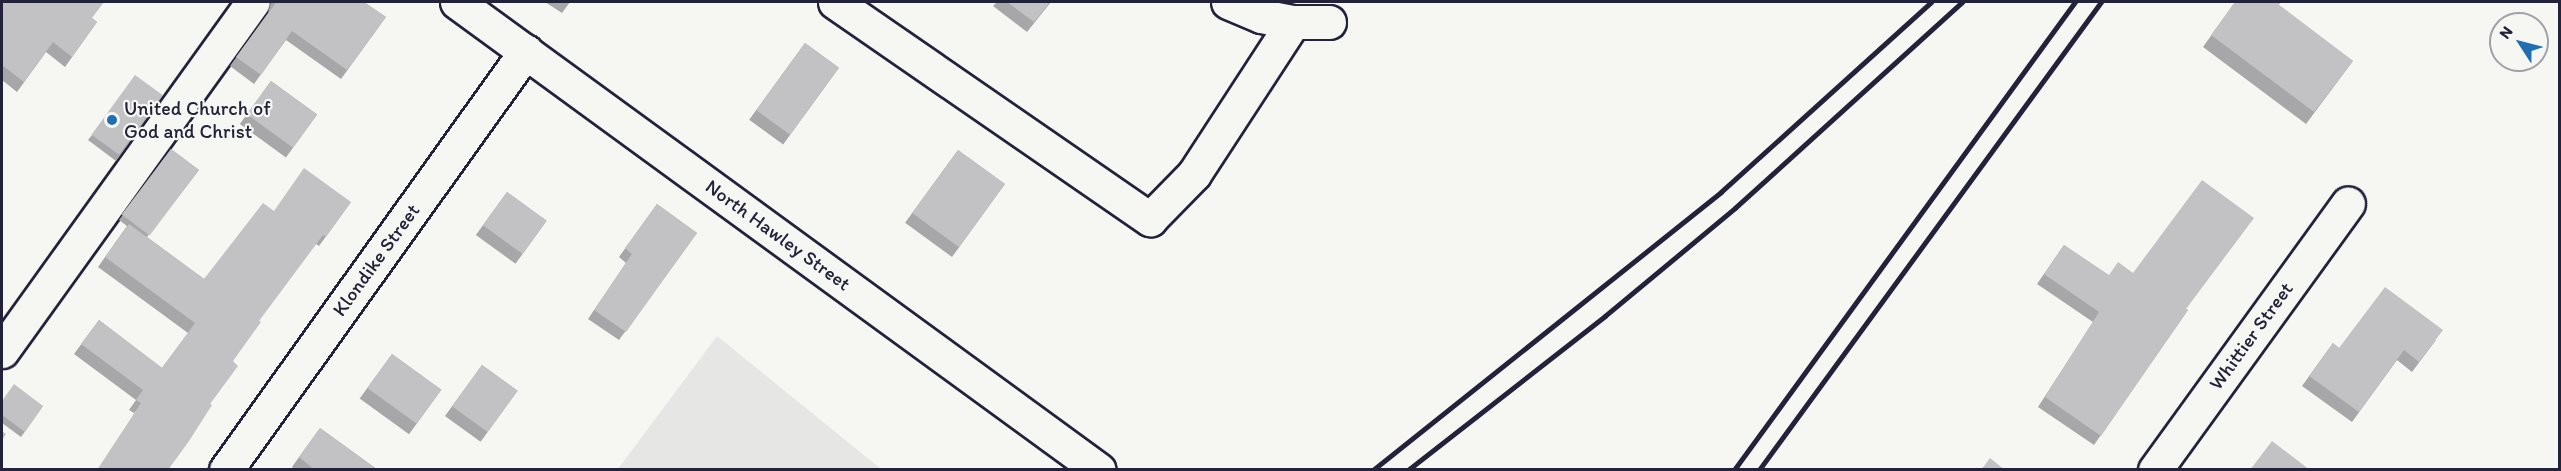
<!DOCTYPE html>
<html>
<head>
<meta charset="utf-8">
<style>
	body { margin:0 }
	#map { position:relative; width:2561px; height:471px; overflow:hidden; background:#f6f6f2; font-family:Itim,sans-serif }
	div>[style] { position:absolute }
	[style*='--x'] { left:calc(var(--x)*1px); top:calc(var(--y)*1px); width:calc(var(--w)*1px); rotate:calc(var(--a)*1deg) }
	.built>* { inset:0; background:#e6e6e4 }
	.roads { filter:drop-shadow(2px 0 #22223b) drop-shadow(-2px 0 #22223b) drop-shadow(0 2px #22223b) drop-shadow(0 -2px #22223b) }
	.minor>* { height:33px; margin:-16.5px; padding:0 16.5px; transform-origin:16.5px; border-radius:16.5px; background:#f6f6f2 }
	.rail>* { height:4.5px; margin:-2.25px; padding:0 2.25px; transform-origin:2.25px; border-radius:2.25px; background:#22223b }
	.wall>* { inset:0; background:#a7a7a9; transform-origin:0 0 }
	.building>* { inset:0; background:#c2c2c4; transform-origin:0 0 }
	.dots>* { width:16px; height:16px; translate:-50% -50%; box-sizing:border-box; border:3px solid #f6f6f2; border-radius:50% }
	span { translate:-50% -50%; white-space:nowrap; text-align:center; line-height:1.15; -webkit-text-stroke:4.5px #f6f6f2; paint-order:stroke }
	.poi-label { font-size:20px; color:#22223b }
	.left { translate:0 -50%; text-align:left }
	.street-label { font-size:20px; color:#22223b }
	.frame { position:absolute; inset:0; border:3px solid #22223b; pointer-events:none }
	.north { position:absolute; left:2489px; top:12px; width:60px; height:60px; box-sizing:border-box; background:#f6f6f2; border:2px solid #a1a1a9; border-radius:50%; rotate:306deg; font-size:16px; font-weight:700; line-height:24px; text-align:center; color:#22223b }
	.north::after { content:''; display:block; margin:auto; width:21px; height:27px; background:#1f6fb2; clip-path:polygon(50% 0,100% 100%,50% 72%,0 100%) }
</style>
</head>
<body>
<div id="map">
	<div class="built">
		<i style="clip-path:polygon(717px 336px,881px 469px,618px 469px)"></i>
	</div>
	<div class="roads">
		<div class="minor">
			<i style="--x:457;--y:2;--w:794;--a:36.09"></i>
			<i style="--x:835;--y:2;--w:383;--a:34.6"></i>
			<i style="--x:1150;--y:219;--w:63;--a:-45.6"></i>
			<i style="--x:1194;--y:174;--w:181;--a:-56.9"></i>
			<i style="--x:1228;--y:2;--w:36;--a:23"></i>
			<i style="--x:1261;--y:16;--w:33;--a:11"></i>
			<i style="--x:1293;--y:22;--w:36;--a:0"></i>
			<i style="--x:2;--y:351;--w:430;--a:-54.3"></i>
			<i style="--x:226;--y:470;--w:515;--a:-54.4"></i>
			<i style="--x:2155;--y:470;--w:329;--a:-54.1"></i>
		</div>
	</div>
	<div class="rail">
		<i style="--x:1373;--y:470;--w:445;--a:-38.6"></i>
		<i style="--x:1721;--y:192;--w:283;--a:-42.1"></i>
		<i style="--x:1408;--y:470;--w:250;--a:-38"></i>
		<i style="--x:1605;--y:316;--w:169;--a:-39.7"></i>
		<i style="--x:1735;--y:208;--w:307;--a:-42.2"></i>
		<i style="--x:1734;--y:470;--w:579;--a:-53.92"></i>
		<i style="--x:1759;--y:470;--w:580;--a:-53.84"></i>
	</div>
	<div class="wall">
		<i style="clip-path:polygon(271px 2px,364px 2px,386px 17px,341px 79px,286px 40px,254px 84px,230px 66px,268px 13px)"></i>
		<i style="clip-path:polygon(545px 2px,570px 2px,562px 13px)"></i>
		<i style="clip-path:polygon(997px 2px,1051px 2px,1027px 32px,993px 6px)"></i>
		<i style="clip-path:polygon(2235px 2px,2281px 2px,2278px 5px,2353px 61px,2306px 124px,2203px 47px)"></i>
		<i style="clip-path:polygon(2px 4px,92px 18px,97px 22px,65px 67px,46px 52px,17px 92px,2px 80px)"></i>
		<i style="left:805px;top:43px;width:42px;height:95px;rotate:36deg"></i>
		<i style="left:271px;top:81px;width:57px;height:53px;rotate:36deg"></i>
		<i style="clip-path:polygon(163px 95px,116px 161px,88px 140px,92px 135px)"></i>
		<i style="clip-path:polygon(171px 149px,199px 170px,147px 237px,204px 279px,274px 211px,351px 202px,319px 246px,316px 244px,134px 413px,129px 410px,136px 400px,74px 354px,99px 320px,162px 368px,188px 333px,98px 267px,127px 226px,119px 220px)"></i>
		<i style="left:958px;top:150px;width:58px;height:90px;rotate:36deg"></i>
		<i style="left:507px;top:192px;width:49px;height:53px;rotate:36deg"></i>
		<i style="clip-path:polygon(657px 204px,697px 233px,619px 340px,588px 319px,626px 263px,619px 257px)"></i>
		<i style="clip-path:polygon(2064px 245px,2108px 275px,2188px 310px,2094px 445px,2038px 407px,2093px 322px,2037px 284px)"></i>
		<i style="clip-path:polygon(2436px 340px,2412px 372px,2397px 360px,2352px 422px,2302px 386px,2333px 343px,2339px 348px)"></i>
		<i style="left:392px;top:354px;width:61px;height:55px;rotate:36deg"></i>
		<i style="left:482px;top:365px;width:44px;height:63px;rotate:36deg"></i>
		<i style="clip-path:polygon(2px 401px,43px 406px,21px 437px,2px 423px)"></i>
		<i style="clip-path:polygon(320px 428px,378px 470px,295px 470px,292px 467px)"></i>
	</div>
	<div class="building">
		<i style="clip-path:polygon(3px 2px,104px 2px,92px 18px,97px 22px,72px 57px,53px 42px,24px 82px,2px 65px,2px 4px)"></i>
		<i style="clip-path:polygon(275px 2px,364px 2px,386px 17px,347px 70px,292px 31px,261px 75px,236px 57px,275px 4px)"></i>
		<i style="clip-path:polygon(1007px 2px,1050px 2px,1034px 22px)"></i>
		<i style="clip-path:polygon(2235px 2px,2280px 2px,2278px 4px,2353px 61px,2314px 112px,2211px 35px)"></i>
		<i style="left:805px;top:43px;width:42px;height:83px;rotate:36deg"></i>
		<i style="left:135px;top:75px;width:34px;height:74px;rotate:36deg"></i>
		<i style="left:271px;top:81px;width:57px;height:41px;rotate:36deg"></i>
		<i style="left:171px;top:149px;width:35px;height:82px;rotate:37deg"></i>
		<i style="left:958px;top:150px;width:58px;height:78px;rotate:36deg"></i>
		<i style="clip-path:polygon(304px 168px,351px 202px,326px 237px,323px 235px,259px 321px,261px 322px,233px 361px,238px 366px,210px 404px,212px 405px,189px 441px,168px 470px,97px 470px,141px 403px,136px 400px,143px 390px,81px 344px,99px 320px,162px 368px,195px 323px,105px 257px,129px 224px,204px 279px,263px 203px,274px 211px)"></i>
		<i style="clip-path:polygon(2202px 180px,2254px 218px,2186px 309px,2188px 310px,2101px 436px,2045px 397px,2099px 312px,2044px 274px,2064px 245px,2109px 275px,2118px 262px,2133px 273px)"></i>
		<i style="left:507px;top:192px;width:49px;height:41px;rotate:36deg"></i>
		<i style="clip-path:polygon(657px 204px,697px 233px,626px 332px,594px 310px,632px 254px,625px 248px)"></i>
		<i style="clip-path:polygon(2385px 287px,2443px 330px,2419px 362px,2404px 350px,2359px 412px,2309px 376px,2333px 343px,2339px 348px)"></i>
		<i style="left:392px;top:354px;width:61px;height:42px;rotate:36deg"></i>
		<i style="left:482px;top:365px;width:44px;height:51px;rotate:36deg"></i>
		<i style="clip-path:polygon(14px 384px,43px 406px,25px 432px,2px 415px,2px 401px)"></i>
		<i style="clip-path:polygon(320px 428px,378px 470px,315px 470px,299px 457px)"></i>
		<i style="clip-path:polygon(2px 431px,6px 434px,2px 440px)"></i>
		<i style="clip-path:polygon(2272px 441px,2310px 470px,2250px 470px)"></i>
		<i style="clip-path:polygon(1990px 458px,2005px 470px,1981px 470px)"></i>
	</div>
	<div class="dots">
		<i style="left:112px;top:120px;background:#1f6fb2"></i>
	</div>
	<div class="poi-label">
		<span class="left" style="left:124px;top:120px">United Church of<br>God and Christ</span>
	</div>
	<div class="street-label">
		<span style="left:778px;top:235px;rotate:36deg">North Hawley Street</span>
		<span style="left:376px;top:260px;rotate:-54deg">Klondike Street</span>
		<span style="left:2251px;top:336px;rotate:-54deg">Whittier Street</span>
	</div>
	<div class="frame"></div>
	<div class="north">N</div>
</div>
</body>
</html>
